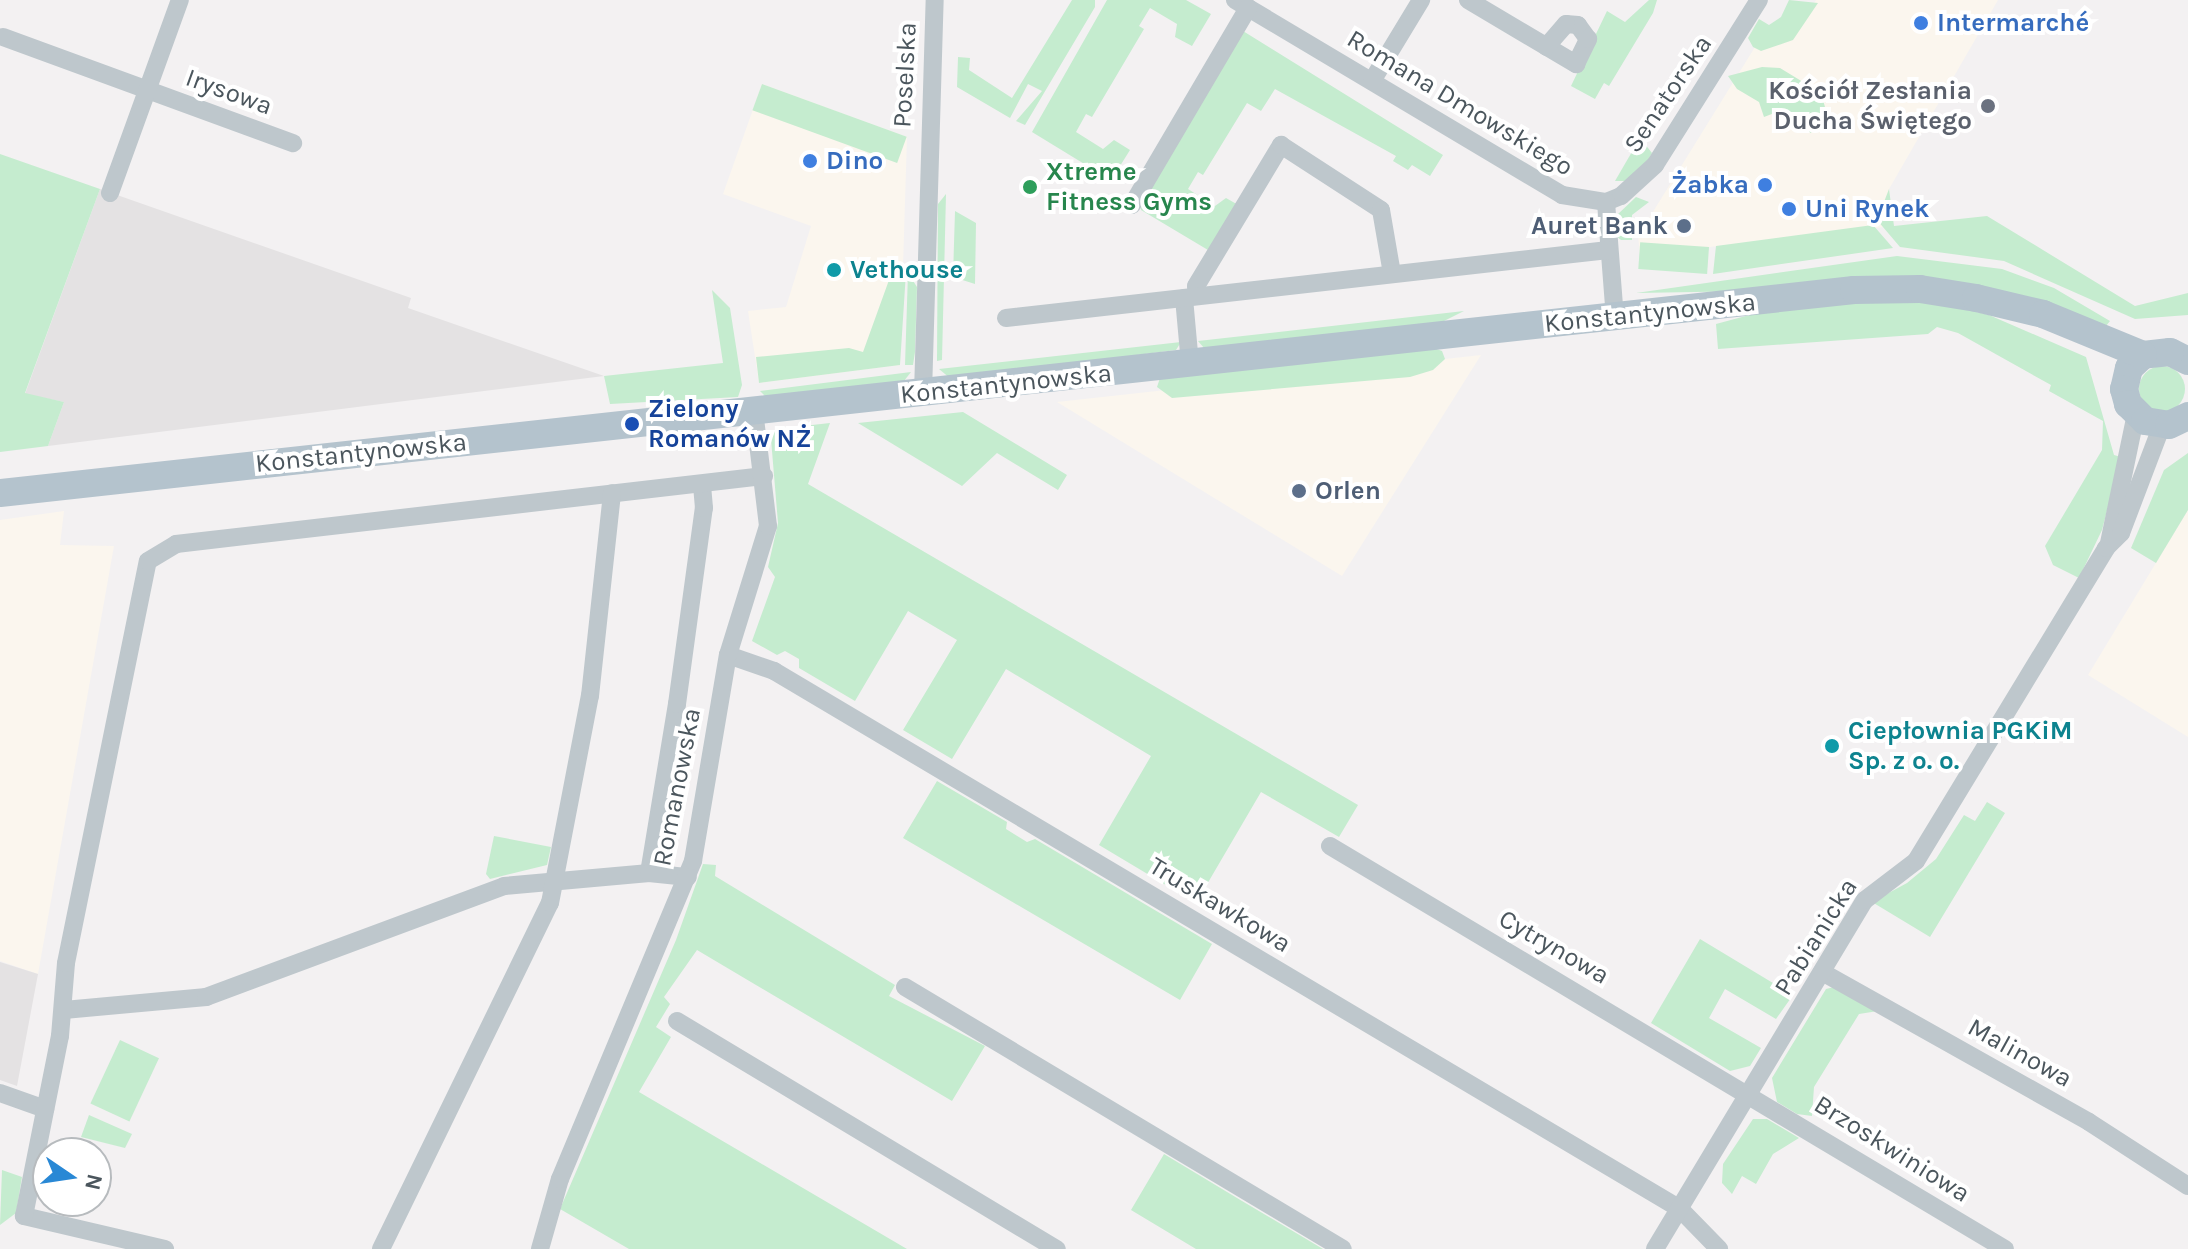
<!DOCTYPE html>
<html>
<head>
<meta charset="utf-8">
<style>
	body { margin:0 }
	#map { position:relative; width:2188px; height:1249px; overflow:hidden; background:#f3f1f2; font-family:Karla,sans-serif }
	div>[style] { position:absolute }
	[style*='--x'] { left:calc(var(--x)*1px); top:calc(var(--y)*1px); width:calc(var(--w)*1px); rotate:calc(var(--a)*1deg) }
	.commercial>* { inset:0; background:#fbf6ee }
	.education>* { inset:0; background:#e4e2e3 }
	.green>* { inset:0; background:#c5eccf; transform-origin:0 0 }
	.round { border-radius:50% }
	.minor>* { height:18px; margin:-9px; padding:0 9px; transform-origin:9px; border-radius:9px; background:#bec7cc }
	.primary>* { height:28px; margin:-14px; padding:0 14px; transform-origin:14px; border-radius:14px; background:#b4c3cd }
	.dots>* { width:22px; height:22px; translate:-50% -50%; box-sizing:border-box; border:4px solid #fff; border-radius:50% }
	span { translate:-50% -50%; white-space:nowrap; text-align:center; line-height:1.15; -webkit-text-stroke:8px #fff; paint-order:stroke }
	.shop-label { font-size:26px; color:#366cbe; font-weight:700 }
	.left { translate:0 -50%; text-align:left }
	.right { translate:-100% -50%; text-align:right }
	.street-label { font-size:26px; color:#4b565d }
	.worship-label { font-size:26px; color:#5b616d; font-weight:700 }
	.leisure-label { font-size:26px; color:#27864d; font-weight:700 }
	.service-label { font-size:26px; color:#4e5e75; font-weight:700 }
	.culture-label { font-size:26px; color:#0d838f; font-weight:700 }
	.transit-label { font-size:26px; color:#164399; font-weight:700 }
	.north { position:absolute; left:32px; top:1137px; width:80px; height:80px; box-sizing:border-box; background:#fff; border:2px solid #b7bbbe; border-radius:50%; rotate:103deg; font-size:22px; font-weight:700; line-height:32px; text-align:center; color:#4b565d }
	.north::after { content:''; display:block; margin:auto; width:28px; height:36px; background:#2988d5; clip-path:polygon(50% 0,100% 100%,50% 72%,0 100%) }
</style>
</head>
<body>
<div id="map">
	<div class="commercial">
		<i style="clip-path:polygon(1816px 0,1998px 0,1889px 189px,1893px 226px,1640px 255px,1638px 236px,1755px 47px,1795px 34px)"></i>
		<i style="clip-path:polygon(762px 84px,907px 137px,900px 365px,759px 383px,748px 311px,786px 307px,811px 226px,723px 194px)"></i>
		<i style="clip-path:polygon(1481px 355px,1342px 576px,1057px 402px,1257px 380px)"></i>
		<i style="clip-path:polygon(2188px 510px,2188px 737px,2088px 675px)"></i>
		<i style="clip-path:polygon(64px 511px,60px 545px,114px 546px,38px 974px,0 961px,0 520px)"></i>
	</div>
	<div class="education">
		<i style="clip-path:polygon(100px 189px,411px 298px,408px 308px,604px 376px,48px 446px,64px 402px,25px 394px)"></i>
		<i style="clip-path:polygon(0 962px,38px 974px,17px 1086px,0 1080px)"></i>
	</div>
	<div class="green">
		<i style="clip-path:polygon(1072px 0,1095px 0,1095px 7px,1025px 125px,1016px 121px,1042px 91px,1028px 84px,1010px 118px,957px 87px,958px 57px,970px 58px,969px 70px,1012px 98px)"></i>
		<i style="clip-path:polygon(1107px 0,1186px 0,1211px 14px,1192px 46px,1175px 37px,1177px 24px,1150px 8px,1139px 26px,1144px 29px,1092px 117px,1086px 114px,1076px 132px,1103px 149px,1114px 140px,1130px 150px,1115px 174px,1104px 176px,1032px 132px)"></i>
		<i style="clip-path:polygon(1649px 0,1657px 0,1653px 13px,1609px 86px,1604px 83px,1595px 99px,1571px 86px,1607px 11px,1625px 22px)"></i>
		<i style="clip-path:polygon(1789px 0,1818px 3px,1793px 40px,1761px 51px,1753px 47px,1748px 38px,1759px 19px,1769px 25px,1781px 17px)"></i>
		<i style="clip-path:polygon(1243px 31px,1443px 155px,1430px 176px,1412px 165px,1408px 170px,1393px 161px,1396px 156px,1275px 89px,1261px 111px,1247px 103px,1203px 175px,1198px 172px,1188px 189px,1215px 206px,1226px 198px,1240px 206px,1208px 250px,1141px 210px,1140px 204px)"></i>
		<i style="clip-path:polygon(1762px 67px,1780px 68px,1821px 93px,1825px 107px,1811px 133px,1777px 112px,1764px 117px,1759px 102px,1737px 89px,1728px 76px)"></i>
		<i style="left:762px;top:84px;width:154px;height:28px;rotate:20deg"></i>
		<i style="clip-path:polygon(1640px 138px,1652px 153px,1647px 162px,1628px 181px,1615px 181px)"></i>
		<i style="clip-path:polygon(0 154px,100px 189px,25px 393px,64px 402px,48px 446px,0 452px)"></i>
		<i style="clip-path:polygon(1889px 189px,1894px 226px,1987px 216px,2135px 306px,2188px 293px,2188px 315px,2135px 319px,2004px 261px,1900px 247px,1877px 220px)"></i>
		<i style="clip-path:polygon(946px 194px,942px 360px,937px 361px,938px 204px)"></i>
		<i style="clip-path:polygon(1636px 197px,1649px 202px,1632px 215px,1632px 240px,1621px 240px,1616px 236px,1617px 215px)"></i>
		<i style="clip-path:polygon(955px 211px,976px 223px,975px 284px,953px 277px)"></i>
		<i style="clip-path:polygon(1873px 225px,1893px 248px,1713px 274px,1716px 246px)"></i>
		<i style="left:1709px;top:247px;width:27px;height:69px;rotate:94deg"></i>
		<i style="clip-path:polygon(1897px 256px,2002px 269px,2054px 288px,2110px 321px,2102px 331px,2061px 313px,1754px 291px,1636px 293px)"></i>
		<i style="clip-path:polygon(886px 272px,906px 272px,900px 365px,759px 383px,756px 357px,849px 348px,863px 352px,889px 280px,878px 276px)"></i>
		<i style="clip-path:polygon(908px 273px,917px 287px,915px 352px,913px 365px,905px 365px)"></i>
		<i style="clip-path:polygon(712px 290px,730px 308px,742px 385px,738px 397px,610px 404px,604px 376px,723px 363px)"></i>
		<i style="clip-path:polygon(1857px 301px,1930px 301px,1989px 315px,2086px 357px,2114px 455px,2121px 457px,2102px 530px,2079px 578px,2053px 565px,2045px 546px,2102px 450px,2103px 421px,2049px 391px,2051px 385px,1958px 333px,1937px 327px,1928px 334px,1718px 349px,1716px 324px,1768px 310px)"></i>
		<i style="clip-path:polygon(1464px 311px,1436px 325px,1204px 348px,1198px 341px)"></i>
		<i style="clip-path:polygon(1181px 342px,1176px 350px,951px 379px,939px 369px)"></i>
		<i style="clip-path:polygon(1431px 347px,1442px 351px,1445px 359px,1433px 370px,1410px 377px,1172px 398px,1157px 387px,1160px 378px)"></i>
		<i class="round" style="left:2139px;top:366px;width:46px;height:46px"></i>
		<i style="clip-path:polygon(911px 372px,904px 381px,766px 397px,760px 391px)"></i>
		<i style="clip-path:polygon(963px 412px,1067px 475px,1058px 490px,997px 453px,962px 486px,858px 423px)"></i>
		<i style="clip-path:polygon(830px 423px,808px 484px,1358px 805px,1339px 837px,1261px 792px,1196px 903px,1099px 845px,1151px 756px,1006px 669px,952px 759px,903px 730px,957px 640px,908px 611px,855px 701px,799px 668px,799px 659px,785px 651px,777px 655px,752px 641px,775px 577px,768px 567px,778px 523px,771px 439px,776px 429px)"></i>
		<i style="clip-path:polygon(2188px 453px,2188px 510px,2156px 563px,2131px 548px,2164px 470px)"></i>
		<i style="clip-path:polygon(937px 781px,1007px 822px,1006px 829px,1027px 842px,1035px 839px,1212px 944px,1180px 1000px,903px 838px)"></i>
		<i style="clip-path:polygon(1987px 802px,2005px 813px,1930px 937px,1872px 902px,1907px 883px,1936px 859px,1964px 815px,1975px 821px)"></i>
		<i style="clip-path:polygon(494px 836px,551px 847px,547px 865px,490px 879px,486px 874px)"></i>
		<i style="clip-path:polygon(703px 864px,716px 865px,715px 876px,895px 985px,889px 996px,985px 1046px,952px 1101px,697px 950px,664px 997px,670px 1004px,656px 1027px,671px 1037px,639px 1092px,907px 1249px,629px 1249px,560px 1209px,676px 940px)"></i>
		<i style="clip-path:polygon(1700px 939px,1793px 995px,1776px 1019px,1725px 989px,1709px 1018px,1761px 1048px,1750px 1066px,1730px 1071px,1651px 1023px)"></i>
		<i style="clip-path:polygon(1834px 987px,1878px 1011px,1859px 1014px,1814px 1087px,1812px 1116px,1797px 1114px,1777px 1102px,1772px 1078px,1826px 989px)"></i>
		<i style="left:120px;top:1040px;width:43px;height:70px;rotate:25deg"></i>
		<i style="clip-path:polygon(89px 1115px,132px 1134px,125px 1148px,81px 1137px)"></i>
		<i style="clip-path:polygon(1753px 1119px,1767px 1119px,1799px 1138px,1773px 1154px,1756px 1184px,1742px 1176px,1732px 1194px,1722px 1183px,1723px 1164px)"></i>
		<i style="clip-path:polygon(1164px 1154px,1242px 1201px,1323px 1249px,1196px 1249px,1131px 1210px)"></i>
		<i style="clip-path:polygon(2px 1170px,22px 1177px,16px 1213px,0 1225px)"></i>
	</div>
	<div class="minor">
		<i style="--x:1235;--y:0;--w:381;--a:30.8"></i>
		<i style="--x:1562;--y:195;--w:45;--a:9"></i>
		<i style="--x:1606;--y:202;--w:16;--a:-22"></i>
		<i style="--x:1621;--y:196;--w:46;--a:-42.4"></i>
		<i style="--x:1655;--y:165;--w:195;--a:-57.8"></i>
		<i style="--x:1468;--y:0;--w:126;--a:30.7"></i>
		<i style="--x:1576;--y:64;--w:28;--a:-64"></i>
		<i style="--x:1588;--y:39;--w:17;--a:-126"></i>
		<i style="--x:1578;--y:25;--w:12;--a:-175"></i>
		<i style="--x:1566;--y:24;--w:30;--a:131"></i>
		<i style="--x:3;--y:37;--w:309;--a:20.1"></i>
		<i style="--x:1372;--y:81;--w:95;--a:-58.8"></i>
		<i style="--x:110;--y:193;--w:205;--a:-70.1"></i>
		<i style="--x:1606;--y:202;--w:116;--a:85.6"></i>
		<i style="--x:1132;--y:205;--w:229;--a:-59.5"></i>
		<i style="--x:1198;--y:296;--w:10;--a:-101"></i>
		<i style="--x:1196;--y:286;--w:165;--a:-58.9"></i>
		<i style="--x:1281;--y:145;--w:119;--a:33"></i>
		<i style="--x:1381;--y:210;--w:65;--a:80.2"></i>
		<i style="--x:1184;--y:298;--w:66;--a:84.8"></i>
		<i style="--x:1006;--y:318;--w:606;--a:-6.44"></i>
		<i style="--x:923;--y:393;--w:393;--a:-88.3"></i>
		<i style="--x:2109;--y:543;--w:132;--a:-78.2"></i>
		<i style="--x:728;--y:655;--w:49;--a:19.2"></i>
		<i style="--x:774;--y:671;--w:1054;--a:30.7"></i>
		<i style="--x:1680;--y:1209;--w:56;--a:45.7"></i>
		<i style="--x:1330;--y:846;--w:786;--a:30.84"></i>
		<i style="--x:649;--y:873;--w:171;--a:-80.6"></i>
		<i style="--x:677;--y:704;--w:198;--a:-82.2"></i>
		<i style="--x:704;--y:508;--w:24;--a:-95"></i>
		<i style="--x:1822;--y:972;--w:306;--a:29.3"></i>
		<i style="--x:2089;--y:1122;--w:118;--a:32.9"></i>
		<i style="--x:905;--y:987;--w:510;--a:30.89"></i>
		<i style="--x:64;--y:1010;--w:143;--a:-5.2"></i>
		<i style="--x:206;--y:997;--w:318;--a:-20.4"></i>
		<i style="--x:504;--y:886;--w:146;--a:-5.1"></i>
		<i style="--x:649;--y:873;--w:39;--a:6"></i>
		<i style="--x:677;--y:1021;--w:443;--a:31"></i>
		<i style="--x:0;--y:1093;--w:48;--a:19.6"></i>
		<i style="--x:165;--y:1249;--w:145;--a:-166.8"></i>
		<i style="--x:24;--y:1216;--w:184;--a:-78.7"></i>
		<i style="--x:60;--y:1036;--w:73;--a:-85.3"></i>
		<i style="--x:66;--y:963;--w:410;--a:-78.5"></i>
		<i style="--x:148;--y:561;--w:33;--a:-31"></i>
		<i style="--x:176;--y:544;--w:592;--a:-6.6"></i>
		<i style="--x:381;--y:1249;--w:385;--a:-64"></i>
		<i style="--x:550;--y:903;--w:211;--a:-79.1"></i>
		<i style="--x:590;--y:696;--w:204;--a:-83.8"></i>
		<i style="--x:540;--y:1249;--w:73;--a:-74.1"></i>
		<i style="--x:560;--y:1179;--w:345;--a:-67.3"></i>
		<i style="--x:693;--y:861;--w:209;--a:-80.4"></i>
		<i style="--x:728;--y:655;--w:135;--a:-72.8"></i>
		<i style="--x:768;--y:526;--w:116;--a:-96.9"></i>
		<i style="--x:1655;--y:1249;--w:407;--a:-59"></i>
		<i style="--x:1865;--y:900;--w:64;--a:-37.4"></i>
		<i style="--x:1916;--y:861;--w:366;--a:-58.7"></i>
		<i style="--x:2106;--y:548;--w:21;--a:-45"></i>
		<i style="--x:2121;--y:533;--w:116;--a:-69.2"></i>
	</div>
	<div class="primary">
		<i style="--x:2188;--y:361;--w:20;--a:-153"></i>
		<i style="--x:2170;--y:352;--w:27;--a:174"></i>
		<i style="--x:2143;--y:355;--w:19;--a:137"></i>
		<i style="--x:2129;--y:368;--w:22;--a:103"></i>
		<i style="--x:2124;--y:389;--w:16;--a:75"></i>
		<i style="--x:2128;--y:404;--w:24;--a:45"></i>
		<i style="--x:2145;--y:421;--w:24;--a:9"></i>
		<i style="--x:2169;--y:425;--w:21;--a:-25"></i>
		<i style="--x:0;--y:493;--w:1865;--a:-6.25"></i>
		<i style="--x:1854;--y:290;--w:66;--a:-0.9"></i>
		<i style="--x:1920;--y:289;--w:57;--a:9.1"></i>
		<i style="--x:1976;--y:298;--w:69;--a:13.4"></i>
		<i style="--x:2043;--y:314;--w:108;--a:22.3"></i>
	</div>
	<div class="dots">
		<i style="left:1921px;top:23px;background:#3f7fe0"></i>
		<i style="left:1988px;top:106px;background:#6b7280"></i>
		<i style="left:810px;top:161px;background:#3f7fe0"></i>
		<i style="left:1765px;top:185px;background:#3f7fe0"></i>
		<i style="left:1030px;top:187px;background:#2e9e5b"></i>
		<i style="left:1789px;top:209px;background:#3f7fe0"></i>
		<i style="left:1684px;top:226px;background:#5c6f8a"></i>
		<i style="left:834px;top:270px;background:#0f9aa8"></i>
		<i style="left:632px;top:424px;background:#1a4fb4"></i>
		<i style="left:1299px;top:491px;background:#5c6f8a"></i>
		<i style="left:1832px;top:746px;background:#0f9aa8"></i>
	</div>
	<div class="shop-label">
		<span class="left" style="left:1937px;top:23px">Intermarché</span>
		<span class="left" style="left:826px;top:161px">Dino</span>
		<span class="right" style="left:1749px;top:185px">Żabka</span>
		<span class="left" style="left:1805px;top:209px">Uni Rynek</span>
	</div>
	<div class="street-label">
		<span style="left:905px;top:75px;rotate:-87deg">Poselska</span>
		<span style="left:229px;top:92px;rotate:20deg">Irysowa</span>
		<span style="left:1668px;top:94px;rotate:-56deg">Senatorska</span>
		<span style="left:1460px;top:103px;rotate:31deg">Romana Dmowskiego</span>
		<span style="left:1650px;top:313px;rotate:-6deg">Konstantynowska</span>
		<span style="left:1006px;top:384px;rotate:-6deg">Konstantynowska</span>
		<span style="left:361px;top:453px;rotate:-6deg">Konstantynowska</span>
		<span style="left:677px;top:787px;rotate:-79deg">Romanowska</span>
		<span style="left:1220px;top:905px;rotate:31deg">Truskawkowa</span>
		<span style="left:1816px;top:937px;rotate:-58deg">Pabianicka</span>
		<span style="left:1554px;top:947px;rotate:30deg">Cytrynowa</span>
		<span style="left:2020px;top:1053px;rotate:29deg">Malinowa</span>
		<span style="left:1892px;top:1149px;rotate:32deg">Brzoskwiniowa</span>
	</div>
	<div class="worship-label">
		<span class="right" style="left:1972px;top:106px">Kościół Zesłania<br>Ducha Świętego</span>
	</div>
	<div class="leisure-label">
		<span class="left" style="left:1046px;top:187px">Xtreme<br>Fitness Gyms</span>
	</div>
	<div class="service-label">
		<span class="right" style="left:1668px;top:226px">Auret Bank</span>
		<span class="left" style="left:1315px;top:491px">Orlen</span>
	</div>
	<div class="culture-label">
		<span class="left" style="left:850px;top:270px">Vethouse</span>
		<span class="left" style="left:1848px;top:746px">Ciepłownia PGKiM<br>Sp. z o. o.</span>
	</div>
	<div class="transit-label">
		<span class="left" style="left:648px;top:424px">Zielony<br>Romanów NŻ</span>
	</div>
	<div class="north">N</div>
</div>
</body>
</html>
